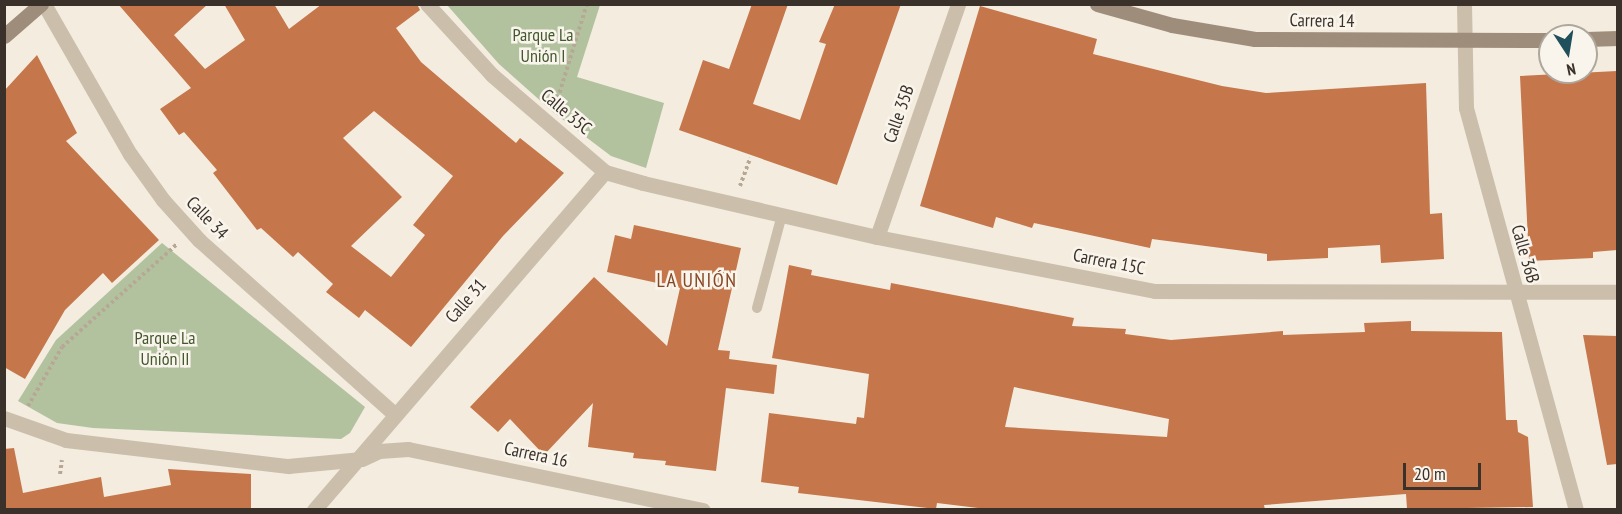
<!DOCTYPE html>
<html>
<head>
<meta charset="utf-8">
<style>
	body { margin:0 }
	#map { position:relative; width:1622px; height:514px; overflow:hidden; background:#f3ecdf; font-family:"PT Sans Narrow",sans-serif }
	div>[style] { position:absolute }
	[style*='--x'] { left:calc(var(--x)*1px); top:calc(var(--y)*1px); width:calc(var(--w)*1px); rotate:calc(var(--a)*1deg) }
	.green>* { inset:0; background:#b2c29f }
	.building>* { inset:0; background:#c5774b }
	.path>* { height:4px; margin-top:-2px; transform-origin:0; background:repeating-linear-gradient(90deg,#b7a895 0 3px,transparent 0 6px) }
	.lane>* { height:10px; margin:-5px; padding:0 5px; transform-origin:5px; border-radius:5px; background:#cbbeab }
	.street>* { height:15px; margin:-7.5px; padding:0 7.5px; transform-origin:7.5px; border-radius:7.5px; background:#cbbeab }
	.secondary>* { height:15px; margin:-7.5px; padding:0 7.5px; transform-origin:7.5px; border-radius:7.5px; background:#9f8d7c }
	span { translate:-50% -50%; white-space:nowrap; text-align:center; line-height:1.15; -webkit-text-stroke:5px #faf5ec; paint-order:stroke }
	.street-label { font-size:18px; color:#39312a }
	.park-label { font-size:18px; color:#43582e }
	.neighbourhood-label { font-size:20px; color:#884723; letter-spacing:1.5px }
	.frame { position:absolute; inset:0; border:6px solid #39312a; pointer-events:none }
	.north { position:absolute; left:1538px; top:24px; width:60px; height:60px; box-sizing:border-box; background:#faf5ec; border:2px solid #ada79e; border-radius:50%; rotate:168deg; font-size:16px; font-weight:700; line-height:24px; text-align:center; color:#39312a }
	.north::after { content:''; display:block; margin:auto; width:21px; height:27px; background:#1f505b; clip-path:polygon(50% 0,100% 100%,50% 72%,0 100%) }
	.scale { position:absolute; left:1403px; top:463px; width:78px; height:27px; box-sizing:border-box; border:3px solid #39312a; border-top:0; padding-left:8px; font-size:18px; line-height:21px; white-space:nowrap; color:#39312a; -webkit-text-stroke:4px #faf5ec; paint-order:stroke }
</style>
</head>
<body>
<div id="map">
	<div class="green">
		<i style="clip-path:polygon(447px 5px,600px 5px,577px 77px,664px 103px,646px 168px,611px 156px,553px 112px,499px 64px)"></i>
		<i style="clip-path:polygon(162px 243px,365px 407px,350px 433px,341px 439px,93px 428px,57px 423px,18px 401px,56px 340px)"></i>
	</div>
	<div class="building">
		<i style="clip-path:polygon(evenodd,118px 4px,208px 4px,174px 35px,205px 69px,245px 40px,224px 4px,274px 4px,289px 29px,322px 4px,417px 4px,420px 10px,396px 28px,421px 62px,516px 143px,520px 138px,564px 173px,503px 236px,411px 347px,365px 310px,359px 318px,326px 292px,333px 284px,298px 252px,293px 257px,261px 228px,257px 230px,213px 173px,217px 170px,184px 132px,179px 135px,160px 109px,191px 88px,118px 4px,374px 111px,453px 176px,413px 225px,425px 235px,391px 277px,351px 246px,402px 197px,343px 138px,374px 111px)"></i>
		<i style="clip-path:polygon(752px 4px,788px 4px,753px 104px,800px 120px,826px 44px,819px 42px,835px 4px,901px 4px,837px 185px,679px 130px,703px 60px,729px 69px)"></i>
		<i style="clip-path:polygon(980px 6px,1097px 39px,1093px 54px,1222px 86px,1266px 93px,1426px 83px,1430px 214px,1442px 213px,1444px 259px,1381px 263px,1380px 245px,1328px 248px,1328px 258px,1267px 261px,1267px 254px,1152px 239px,1150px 248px,1034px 223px,1032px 228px,996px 217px,993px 228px,920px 206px)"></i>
		<i style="clip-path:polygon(37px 55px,77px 133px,66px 141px,159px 240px,112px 283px,103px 273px,65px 310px,25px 379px,4px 367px,4px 91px)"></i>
		<i style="clip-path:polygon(1617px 71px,1617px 250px,1593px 252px,1593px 258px,1529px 261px,1520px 76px)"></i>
		<i style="clip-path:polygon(634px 225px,741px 248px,718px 350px,730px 351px,729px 359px,777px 365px,774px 394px,726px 388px,716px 471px,665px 465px,666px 461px,633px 458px,634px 453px,588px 447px,593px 403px,544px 455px,510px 419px,498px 432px,470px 407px,594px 277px,667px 346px,680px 288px,607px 272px,615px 235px,631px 239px)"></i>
		<i style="clip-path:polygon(evenodd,789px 265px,812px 270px,811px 275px,890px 290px,891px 283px,1074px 318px,1072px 326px,1126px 329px,1125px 334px,1171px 340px,1283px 331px,1283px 335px,1365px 332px,1364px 323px,1411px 321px,1411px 331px,1502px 332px,1506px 420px,1517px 420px,1518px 432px,1528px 437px,1533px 507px,1407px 509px,1406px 494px,1264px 505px,1265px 510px,978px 508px,937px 503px,936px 509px,798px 493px,799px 487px,761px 482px,769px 413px,856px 424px,857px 417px,864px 418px,869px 374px,772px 358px,789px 265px,1014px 387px,1169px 419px,1167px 437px,1005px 427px,1014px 387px)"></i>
		<i style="clip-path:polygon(1583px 335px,1617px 336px,1617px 464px,1607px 465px)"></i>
		<i style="clip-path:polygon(14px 448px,23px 493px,101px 477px,104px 497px,171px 485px,168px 469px,251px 474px,251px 510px,4px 510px,4px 449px)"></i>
	</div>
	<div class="path">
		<i style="--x:556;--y:104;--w:105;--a:-72.8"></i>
		<i style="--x:740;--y:186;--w:30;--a:-70"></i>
		<i style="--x:28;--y:406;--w:68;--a:-60"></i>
		<i style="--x:62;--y:347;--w:154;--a:-41.8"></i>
		<i style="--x:60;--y:474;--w:14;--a:-82"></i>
	</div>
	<div class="lane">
		<i style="--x:757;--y:308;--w:96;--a:-75"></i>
	</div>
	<div class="street">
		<i style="--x:44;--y:4;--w:173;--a:60.2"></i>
		<i style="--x:130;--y:154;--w:57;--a:54.3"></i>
		<i style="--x:163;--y:200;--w:54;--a:48"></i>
		<i style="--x:199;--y:240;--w:261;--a:41.7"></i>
		<i style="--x:427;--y:4;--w:96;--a:47.5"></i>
		<i style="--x:492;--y:75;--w:149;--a:40.6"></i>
		<i style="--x:605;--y:172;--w:40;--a:16"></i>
		<i style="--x:643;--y:183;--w:240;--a:13"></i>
		<i style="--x:877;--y:237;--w:283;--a:11"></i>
		<i style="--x:1155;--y:291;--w:463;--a:0.1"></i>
		<i style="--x:1464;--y:4;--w:104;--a:88.9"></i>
		<i style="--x:1466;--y:108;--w:417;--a:74.7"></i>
		<i style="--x:877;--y:237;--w:247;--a:-70.8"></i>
		<i style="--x:4;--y:418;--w:66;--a:19.5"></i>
		<i style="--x:66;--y:440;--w:224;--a:6.7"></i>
		<i style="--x:288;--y:466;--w:74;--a:-5.4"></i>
		<i style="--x:362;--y:459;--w:19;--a:-25"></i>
		<i style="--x:379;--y:451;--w:29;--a:-4"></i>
		<i style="--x:408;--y:449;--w:301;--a:11.7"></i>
		<i style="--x:314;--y:510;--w:446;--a:-49.3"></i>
	</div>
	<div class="secondary">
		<i style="--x:1097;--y:4;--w:78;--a:15.6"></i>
		<i style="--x:1172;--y:25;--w:84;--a:9.6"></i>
		<i style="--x:1255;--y:39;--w:295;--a:0.2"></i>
		<i style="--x:4;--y:36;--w:49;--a:-40.9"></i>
		<i style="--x:1586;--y:39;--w:32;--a:-2"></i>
	</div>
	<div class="street-label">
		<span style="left:1322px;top:21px;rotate:1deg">Carrera 14</span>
		<span style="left:566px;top:112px;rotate:40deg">Calle 35C</span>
		<span style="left:899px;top:114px;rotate:-71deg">Calle 35B</span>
		<span style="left:207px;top:218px;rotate:46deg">Calle 34</span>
		<span style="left:1525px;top:254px;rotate:74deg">Calle 36B</span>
		<span style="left:1109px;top:262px;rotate:11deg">Carrera 15C</span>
		<span style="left:466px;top:301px;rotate:-49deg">Calle 31</span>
		<span style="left:536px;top:455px;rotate:12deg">Carrera 16</span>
	</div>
	<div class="park-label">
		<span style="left:543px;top:46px">Parque La<br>Unión I</span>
		<span style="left:165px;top:349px">Parque La<br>Unión II</span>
	</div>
	<div class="neighbourhood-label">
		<span style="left:697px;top:280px">LA UNIÓN</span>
	</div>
	<div class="frame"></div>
	<div class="north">N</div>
	<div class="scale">20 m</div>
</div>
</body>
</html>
